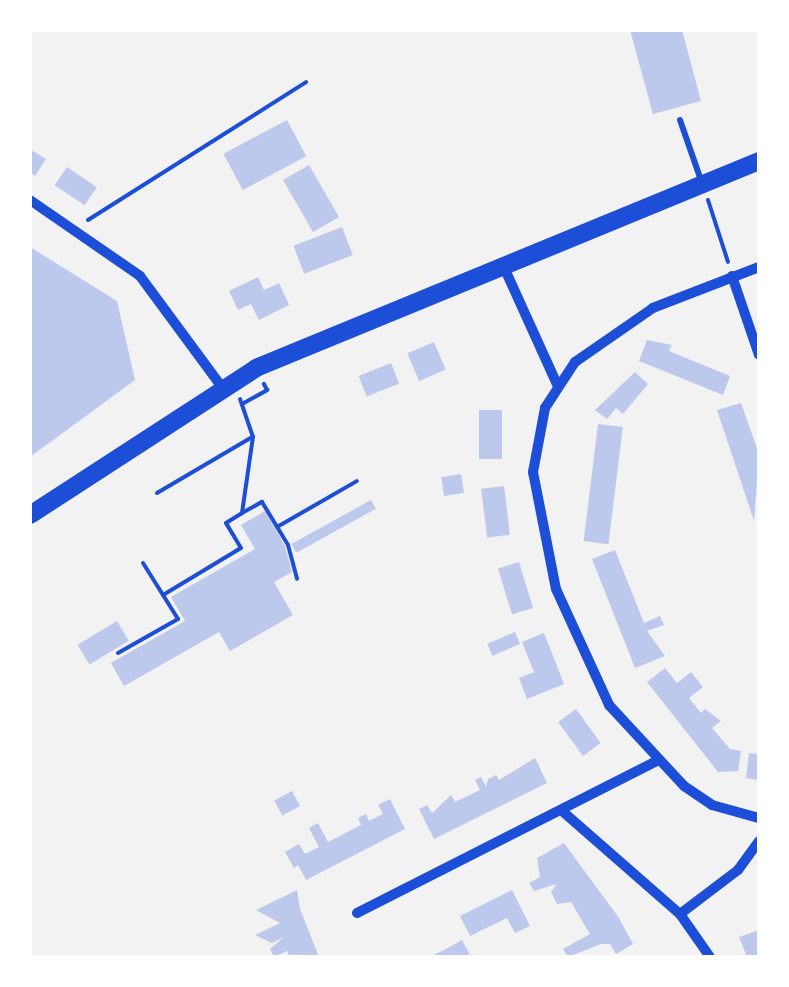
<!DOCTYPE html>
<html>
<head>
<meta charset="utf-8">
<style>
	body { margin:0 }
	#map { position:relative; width:789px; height:987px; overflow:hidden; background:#f2f2f2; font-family:Mulish,sans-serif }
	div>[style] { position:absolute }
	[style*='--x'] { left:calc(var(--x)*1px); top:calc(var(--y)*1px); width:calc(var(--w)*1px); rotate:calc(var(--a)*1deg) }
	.building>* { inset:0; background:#bdc9ec; transform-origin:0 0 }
	.path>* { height:4px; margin:-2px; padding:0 2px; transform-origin:2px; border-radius:2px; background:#1d4ed8 }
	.service>* { height:6px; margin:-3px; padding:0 3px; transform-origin:3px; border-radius:3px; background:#1d4ed8 }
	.minor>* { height:10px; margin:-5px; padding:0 5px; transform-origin:5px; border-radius:5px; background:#1d4ed8 }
	.secondary>* { height:18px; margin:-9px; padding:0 9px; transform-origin:9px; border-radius:9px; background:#1d4ed8 }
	span { translate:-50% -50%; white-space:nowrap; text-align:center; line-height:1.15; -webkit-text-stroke:10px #fff; paint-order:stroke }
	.frame { position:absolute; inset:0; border:32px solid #fff; pointer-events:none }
</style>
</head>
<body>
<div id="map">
	<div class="building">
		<i style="clip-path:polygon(630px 30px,682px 30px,701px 101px,653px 114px)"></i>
		<i style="left:287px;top:120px;width:41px;height:72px;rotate:62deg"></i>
		<i style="clip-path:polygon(30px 149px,46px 159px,35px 176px,30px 172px)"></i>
		<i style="left:309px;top:165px;width:60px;height:30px;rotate:60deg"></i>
		<i style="left:67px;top:167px;width:36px;height:22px;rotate:34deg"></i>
		<i style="left:342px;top:227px;width:30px;height:52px;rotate:69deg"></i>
		<i style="clip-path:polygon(30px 247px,117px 301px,135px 380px,30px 457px)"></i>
		<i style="clip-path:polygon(258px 277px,264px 290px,279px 283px,289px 305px,259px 320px,251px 304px,238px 310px,229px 291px)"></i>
		<i style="clip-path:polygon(647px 340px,672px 345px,669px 351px,730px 376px,723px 395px,639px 361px)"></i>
		<i style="left:434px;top:342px;width:30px;height:29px;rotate:67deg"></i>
		<i style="left:391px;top:363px;width:22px;height:35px;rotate:68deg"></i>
		<i style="clip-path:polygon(635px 372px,648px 384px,623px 414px,616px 408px,607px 419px,595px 410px)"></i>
		<i style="clip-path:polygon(741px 403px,759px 454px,754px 521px,717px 410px)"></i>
		<i style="left:479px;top:410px;width:23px;height:49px"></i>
		<i style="left:598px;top:424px;width:25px;height:118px;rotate:7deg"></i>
		<i style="left:461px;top:474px;width:19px;height:20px;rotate:81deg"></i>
		<i style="left:504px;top:486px;width:49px;height:23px;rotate:83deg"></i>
		<i style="left:371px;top:500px;width:10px;height:91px;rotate:61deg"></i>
		<i style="clip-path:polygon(265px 511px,285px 546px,292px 572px,274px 582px,293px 615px,230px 651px,219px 632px,124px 686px,111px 663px,185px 621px,171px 597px,255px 549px,241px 525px)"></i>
		<i style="clip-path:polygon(615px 550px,644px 623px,660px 616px,664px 625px,647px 631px,665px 656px,635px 668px,592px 559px)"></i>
		<i style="left:519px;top:562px;width:48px;height:22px;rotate:73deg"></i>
		<i style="left:117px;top:621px;width:23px;height:46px;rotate:59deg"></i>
		<i style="left:515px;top:632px;width:13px;height:30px;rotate:67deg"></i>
		<i style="clip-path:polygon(544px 633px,564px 684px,527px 699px,519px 678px,534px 672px,522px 642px)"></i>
		<i style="clip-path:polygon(665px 668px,677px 683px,691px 672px,703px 687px,689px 698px,701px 713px,705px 709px,721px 721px,712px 728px,730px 749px,741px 751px,738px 771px,718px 772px,647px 682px)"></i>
		<i style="left:576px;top:709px;width:42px;height:22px;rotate:54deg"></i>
		<i style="clip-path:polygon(749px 753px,759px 754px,759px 780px,746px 778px)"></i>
		<i style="clip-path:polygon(535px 758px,547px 783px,434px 839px,419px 809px,427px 805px,432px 813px,451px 795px,455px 802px,480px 790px,475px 780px,481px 777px,486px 787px,488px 779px,496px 775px,499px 780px)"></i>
		<i style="left:292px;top:791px;width:17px;height:20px;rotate:62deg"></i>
		<i style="clip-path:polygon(390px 799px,405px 829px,306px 880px,298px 865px,294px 868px,285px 852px,299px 844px,305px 854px,319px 847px,309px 828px,318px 823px,328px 842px,361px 825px,358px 818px,366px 814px,369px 821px,383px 814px,378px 805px)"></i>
		<i style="clip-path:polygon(564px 843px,619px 918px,633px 944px,616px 954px,610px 944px,601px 944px,568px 957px,563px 949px,590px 934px,571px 902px,557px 904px,551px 892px,557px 884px,534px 891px,529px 883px,540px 877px,537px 858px)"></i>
		<i style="clip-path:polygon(297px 890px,300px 909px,319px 957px,290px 957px,287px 951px,274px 957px,270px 949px,284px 937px,272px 943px,255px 935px,280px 923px,256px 910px)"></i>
		<i style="clip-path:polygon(512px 890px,530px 926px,515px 933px,507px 918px,470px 936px,460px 916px)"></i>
		<i style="clip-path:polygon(759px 930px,759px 957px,747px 957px,739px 937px)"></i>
		<i style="clip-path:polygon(462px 940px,471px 957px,429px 957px,446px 949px)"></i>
	</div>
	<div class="path">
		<i style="--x:708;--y:200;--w:65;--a:72.1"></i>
		<i style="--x:88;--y:220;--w:258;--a:-32.3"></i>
		<i style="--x:242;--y:404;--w:29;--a:-29"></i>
		<i style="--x:267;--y:390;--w:7;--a:-117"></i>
		<i style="--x:157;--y:493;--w:110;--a:-30.5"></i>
		<i style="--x:242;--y:513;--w:23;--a:-29"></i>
		<i style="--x:262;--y:502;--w:50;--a:58.8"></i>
		<i style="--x:288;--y:545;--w:35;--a:75"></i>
		<i style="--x:277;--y:527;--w:92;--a:-29.9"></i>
		<i style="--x:163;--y:595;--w:91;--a:-31.1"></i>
		<i style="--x:241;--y:548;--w:29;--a:-121"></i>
		<i style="--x:226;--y:523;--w:19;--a:-32"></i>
		<i style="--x:242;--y:513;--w:77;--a:-81.8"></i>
		<i style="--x:253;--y:437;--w:40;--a:-108.9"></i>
		<i style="--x:118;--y:653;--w:69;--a:-29.5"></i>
		<i style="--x:178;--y:619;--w:66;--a:-122"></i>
	</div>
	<div class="service">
		<i style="--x:680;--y:120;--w:67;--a:70.8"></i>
	</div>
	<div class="minor">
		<i style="--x:30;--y:200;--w:134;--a:34.6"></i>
		<i style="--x:140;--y:276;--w:137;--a:53.6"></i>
		<i style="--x:502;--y:263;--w:133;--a:65.6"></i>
		<i style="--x:759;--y:267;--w:114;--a:158.9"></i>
		<i style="--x:653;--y:308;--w:95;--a:145.3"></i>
		<i style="--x:575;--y:362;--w:55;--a:123.1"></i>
		<i style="--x:545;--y:408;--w:65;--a:100.6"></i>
		<i style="--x:533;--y:472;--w:119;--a:78.9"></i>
		<i style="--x:556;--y:589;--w:128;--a:65.4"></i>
		<i style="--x:609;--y:705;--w:110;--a:47.2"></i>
		<i style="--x:684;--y:786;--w:34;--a:34"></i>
		<i style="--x:712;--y:805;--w:49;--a:15.5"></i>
		<i style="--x:732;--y:276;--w:83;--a:71.1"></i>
		<i style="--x:561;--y:810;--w:158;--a:41.2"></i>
		<i style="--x:357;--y:913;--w:335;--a:-26.9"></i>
		<i style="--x:710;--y:957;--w:52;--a:-124.9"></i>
		<i style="--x:680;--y:914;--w:73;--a:-37.2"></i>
		<i style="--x:738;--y:870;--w:36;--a:-54"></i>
	</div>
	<div class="secondary">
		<i style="--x:30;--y:515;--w:270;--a:-33"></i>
		<i style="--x:256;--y:368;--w:544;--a:-22.37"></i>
	</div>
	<div class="frame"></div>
</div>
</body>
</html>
